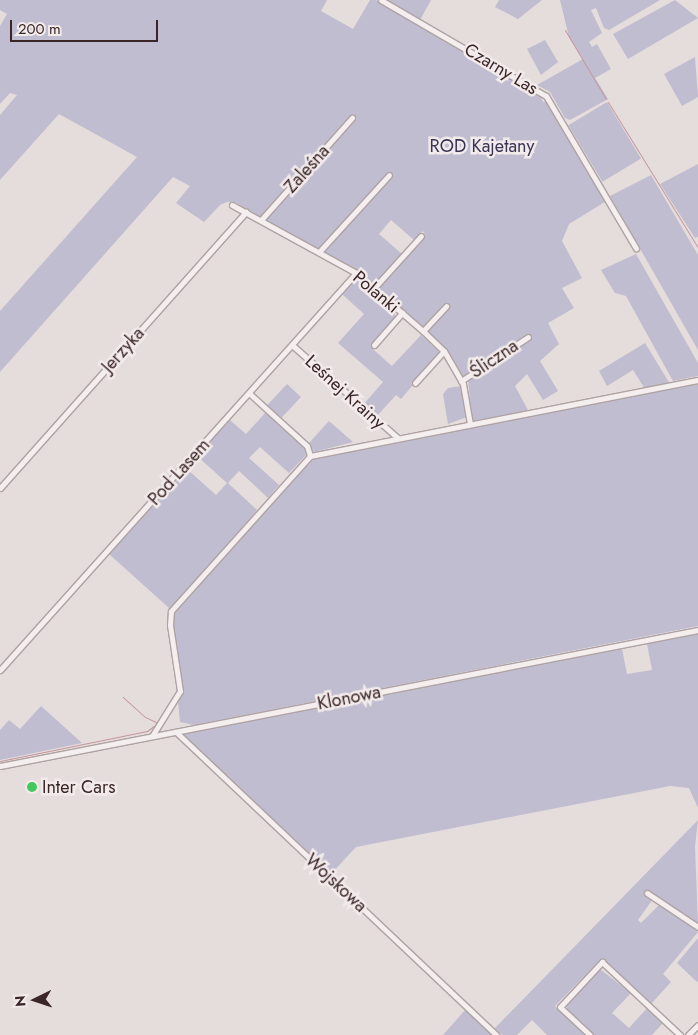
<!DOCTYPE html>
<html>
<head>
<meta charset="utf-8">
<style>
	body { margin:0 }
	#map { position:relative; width:698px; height:1035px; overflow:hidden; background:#e5dcdc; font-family:Jost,sans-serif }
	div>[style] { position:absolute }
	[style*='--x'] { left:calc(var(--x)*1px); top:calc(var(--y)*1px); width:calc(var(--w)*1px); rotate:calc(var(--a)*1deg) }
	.green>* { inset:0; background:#bfbdcf; transform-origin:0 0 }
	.stream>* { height:1px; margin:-0.5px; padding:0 0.5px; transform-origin:0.5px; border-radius:0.5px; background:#c5979e }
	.roads { filter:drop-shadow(1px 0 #afa2a2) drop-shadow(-1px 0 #afa2a2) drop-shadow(0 1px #afa2a2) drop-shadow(0 -1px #afa2a2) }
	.street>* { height:5px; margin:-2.5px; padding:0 2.5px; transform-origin:2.5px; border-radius:2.5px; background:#f4eeee }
	.dots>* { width:14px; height:14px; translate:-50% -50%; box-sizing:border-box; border:2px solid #f3ebeb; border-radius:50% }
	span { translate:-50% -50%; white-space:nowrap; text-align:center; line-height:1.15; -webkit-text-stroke:5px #f3ebeb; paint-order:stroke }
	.street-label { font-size:18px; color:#3b2627 }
	.park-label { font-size:18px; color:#393456 }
	.poi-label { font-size:18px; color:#3b2627 }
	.left { translate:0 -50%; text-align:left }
	.north { position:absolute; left:10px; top:975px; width:50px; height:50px; -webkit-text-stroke:4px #f3ebeb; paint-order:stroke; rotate:266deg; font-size:14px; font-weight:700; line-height:20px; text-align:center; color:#3b2627 }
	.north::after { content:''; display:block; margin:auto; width:18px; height:22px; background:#3b2627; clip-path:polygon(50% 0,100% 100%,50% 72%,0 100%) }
	.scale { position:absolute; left:10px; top:20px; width:148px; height:22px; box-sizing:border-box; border:2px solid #3b2627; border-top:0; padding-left:6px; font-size:15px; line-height:18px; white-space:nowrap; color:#3b2627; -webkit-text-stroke:4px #f3ebeb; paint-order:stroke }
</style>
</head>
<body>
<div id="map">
	<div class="green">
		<i style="clip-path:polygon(0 0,327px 0,321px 11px,353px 29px,370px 0,376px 0,538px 91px,543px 102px,548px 101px,608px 200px,569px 224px,562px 241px,582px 278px,562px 288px,574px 308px,548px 323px,559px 344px,540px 361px,558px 391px,543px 400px,527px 374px,515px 386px,529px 412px,472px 422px,468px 379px,530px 338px,527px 334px,462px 378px,426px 331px,448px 306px,444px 304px,423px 328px,379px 288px,425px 235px,423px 231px,414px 240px,391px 220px,379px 234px,402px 254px,374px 284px,324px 253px,391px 175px,389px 172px,319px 251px,265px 220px,354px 119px,352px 116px,260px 217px,235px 202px,227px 202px,220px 205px,204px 222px,176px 203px,190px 186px,173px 177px,0 372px,0 311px,137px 157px,59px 114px,0 180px,0 115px,17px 95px,10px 93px,0 104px,0 26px,7px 14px,0 10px)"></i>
		<i style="clip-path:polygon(385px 0,431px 0,420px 20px)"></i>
		<i style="clip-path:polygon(499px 0,542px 0,518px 19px,495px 7px)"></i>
		<i style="clip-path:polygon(560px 0,660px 0,609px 30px,604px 28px,596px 8px,591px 10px,602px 33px,589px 42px,592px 47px,597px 44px,611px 69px,595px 78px,608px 99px,570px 120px,565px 118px,550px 92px,537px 85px,583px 59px,569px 37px)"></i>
		<i style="clip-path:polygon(675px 0,698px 18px,628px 59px,613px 34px)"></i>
		<i style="clip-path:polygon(545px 40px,558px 62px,541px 75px,527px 49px)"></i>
		<i style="clip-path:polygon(695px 57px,698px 97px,682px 106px,664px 74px)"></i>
		<i style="left:607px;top:102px;width:66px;height:45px;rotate:59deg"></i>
		<i style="clip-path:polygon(698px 164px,698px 237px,695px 238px,660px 184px)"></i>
		<i style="clip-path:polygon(651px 175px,698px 255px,698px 350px,610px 196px)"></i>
		<i style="clip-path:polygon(636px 254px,698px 363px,698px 376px,673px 381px,626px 296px,615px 293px,601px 270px)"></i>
		<i style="clip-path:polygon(360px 280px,395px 311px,395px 317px,371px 347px,375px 351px,392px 366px,421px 335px,440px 353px,401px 399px,396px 395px,377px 416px,363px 405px,383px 382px,338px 343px,364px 314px,342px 294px,355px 281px)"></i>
		<i style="clip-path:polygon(645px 343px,670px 384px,645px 389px,633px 370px,607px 386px,599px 371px)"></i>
		<i style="clip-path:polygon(698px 382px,698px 626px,194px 725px,180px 722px,169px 608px,109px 554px,187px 469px,216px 495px,227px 483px,197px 456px,230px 420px,246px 434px,266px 412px,305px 448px,306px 455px,289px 473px,260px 447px,249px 458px,279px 485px,268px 498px,239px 471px,228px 483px,257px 510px,191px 587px,312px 458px)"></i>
		<i style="left:287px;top:384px;width:19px;height:30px;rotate:43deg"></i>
		<i style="clip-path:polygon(461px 386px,467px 417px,448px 424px,443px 394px,448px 388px)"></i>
		<i style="clip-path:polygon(329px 421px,353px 442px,314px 452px,309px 443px)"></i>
		<i style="clip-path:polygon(698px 633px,698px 808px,689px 788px,670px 786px,356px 847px,331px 874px,181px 733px,622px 649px,627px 674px,652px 670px,647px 644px)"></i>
		<i style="clip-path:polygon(41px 706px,82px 743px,0 760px,0 730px,9px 720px,20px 729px)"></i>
		<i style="clip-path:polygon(698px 820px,695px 846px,698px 925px,653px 899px,638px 920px,641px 923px,660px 904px,698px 932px,663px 974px,671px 982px,651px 1004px,602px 958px,555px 1006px,586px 1035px,547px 1035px,532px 1020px,517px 1035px,503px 1035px,494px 1029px)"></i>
		<i style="clip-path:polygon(698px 938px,698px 981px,697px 982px,677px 963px)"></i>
		<i style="clip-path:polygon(600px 969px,631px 993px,612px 1013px,629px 1028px,647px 1008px,663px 1023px,652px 1035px,594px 1035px,567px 1009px,567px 1003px)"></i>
		<i style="clip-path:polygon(466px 1009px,492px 1035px,443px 1035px)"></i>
	</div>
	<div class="stream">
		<i style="--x:565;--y:30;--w:80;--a:59.3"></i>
		<i style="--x:608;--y:102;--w:172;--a:58.3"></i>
		<i style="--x:0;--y:761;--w:150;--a:-11.5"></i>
		<i style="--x:147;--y:731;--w:14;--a:-36"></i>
		<i style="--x:158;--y:723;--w:14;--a:-155"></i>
		<i style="--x:145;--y:717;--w:30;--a:-138"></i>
	</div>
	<div class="roads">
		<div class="street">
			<i style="--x:381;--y:0;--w:191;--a:30.2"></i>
			<i style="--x:546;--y:96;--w:177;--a:59.4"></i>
			<i style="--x:232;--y:205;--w:141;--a:28.7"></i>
			<i style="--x:356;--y:273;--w:89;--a:40.9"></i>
			<i style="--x:423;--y:331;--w:29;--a:44"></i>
			<i style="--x:444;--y:351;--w:38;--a:60"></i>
			<i style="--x:463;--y:384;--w:41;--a:80.1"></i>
			<i style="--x:261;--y:220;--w:137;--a:-48.3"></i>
			<i style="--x:319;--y:252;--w:104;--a:-47.7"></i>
			<i style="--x:374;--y:288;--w:70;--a:-47.9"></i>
			<i style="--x:423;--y:331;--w:34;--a:-47"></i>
			<i style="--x:292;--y:345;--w:141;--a:41.3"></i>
			<i style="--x:374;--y:345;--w:43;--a:-48.8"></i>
			<i style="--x:461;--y:381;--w:80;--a:-33.3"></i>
			<i style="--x:415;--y:383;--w:43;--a:-47.8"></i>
			<i style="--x:250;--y:394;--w:77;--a:42.4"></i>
			<i style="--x:307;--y:446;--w:10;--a:73"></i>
			<i style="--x:0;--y:488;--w:370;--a:-48.3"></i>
			<i style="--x:0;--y:670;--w:533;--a:-48.12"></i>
			<i style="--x:176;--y:732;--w:441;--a:43.4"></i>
			<i style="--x:152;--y:736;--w:53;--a:-58.1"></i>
			<i style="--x:180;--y:691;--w:67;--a:-98.6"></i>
			<i style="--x:170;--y:625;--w:14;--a:-86"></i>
			<i style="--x:171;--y:611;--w:208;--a:-48.1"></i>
			<i style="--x:310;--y:456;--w:395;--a:-11.1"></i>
			<i style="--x:0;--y:766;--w:711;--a:-11.03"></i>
			<i style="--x:647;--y:893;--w:61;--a:33.7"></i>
			<i style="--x:590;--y:1035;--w:41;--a:-137"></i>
			<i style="--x:560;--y:1007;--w:62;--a:-47"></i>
			<i style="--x:602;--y:962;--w:107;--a:43.1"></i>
			<i style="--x:688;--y:1035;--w:14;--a:-45"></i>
		</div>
	</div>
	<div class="dots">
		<i style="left:32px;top:787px;background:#43c85b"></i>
	</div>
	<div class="street-label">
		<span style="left:501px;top:69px;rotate:31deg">Czarny Las</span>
		<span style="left:307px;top:169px;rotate:-48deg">Zaleśna</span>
		<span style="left:376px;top:292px;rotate:40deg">Polanki</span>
		<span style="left:123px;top:350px;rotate:-48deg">Jerzyka</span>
		<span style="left:494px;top:359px;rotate:-34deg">Śliczna</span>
		<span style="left:345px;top:392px;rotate:42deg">Leśnej Krainy</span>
		<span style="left:179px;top:472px;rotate:-48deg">Pod Lasem</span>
		<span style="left:349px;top:698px;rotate:-11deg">Klonowa</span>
		<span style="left:336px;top:883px;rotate:43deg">Wojskowa</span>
	</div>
	<div class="park-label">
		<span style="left:482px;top:146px">ROD Kajetany</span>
	</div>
	<div class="poi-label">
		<span class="left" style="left:42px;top:787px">Inter Cars</span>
	</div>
	<div class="north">N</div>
	<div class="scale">200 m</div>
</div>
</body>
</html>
